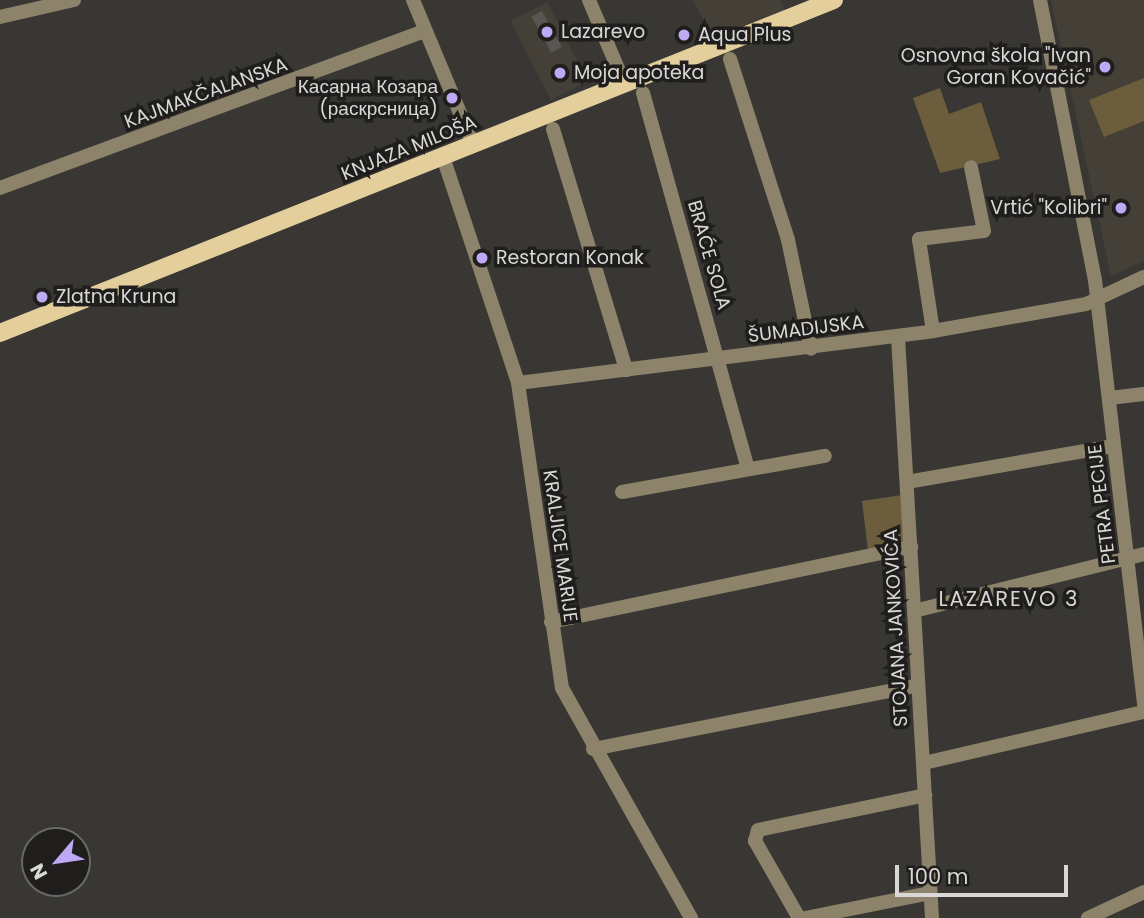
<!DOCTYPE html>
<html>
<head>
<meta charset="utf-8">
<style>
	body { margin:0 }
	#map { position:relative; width:1144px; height:918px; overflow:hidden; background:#383733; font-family:Poppins,sans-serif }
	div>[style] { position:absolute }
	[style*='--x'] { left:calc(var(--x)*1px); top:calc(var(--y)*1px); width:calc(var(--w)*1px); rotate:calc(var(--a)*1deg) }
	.built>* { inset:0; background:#454037; transform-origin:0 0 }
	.green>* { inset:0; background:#6c5e3c }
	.building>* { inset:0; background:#585652; transform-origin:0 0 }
	.minor>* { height:14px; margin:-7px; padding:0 7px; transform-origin:7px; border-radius:7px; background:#8d836b }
	.major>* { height:18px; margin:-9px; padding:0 9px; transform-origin:9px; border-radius:9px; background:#e4ce9c }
	.dots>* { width:19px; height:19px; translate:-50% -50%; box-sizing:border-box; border:4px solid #1f1e1d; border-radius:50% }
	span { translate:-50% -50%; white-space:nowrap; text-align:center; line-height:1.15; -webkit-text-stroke:7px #1f1e1d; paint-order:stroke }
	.poi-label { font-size:19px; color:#d9d8d6 }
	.left { translate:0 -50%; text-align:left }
	.right { translate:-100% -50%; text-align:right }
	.street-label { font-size:19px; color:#d9d8d6 }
	.neighbourhood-label { font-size:21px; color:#d8d6d1; letter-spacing:2px }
	.north { position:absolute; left:21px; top:827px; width:70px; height:70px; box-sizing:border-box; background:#1f1e1d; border:2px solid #696867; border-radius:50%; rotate:241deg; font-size:19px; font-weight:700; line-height:28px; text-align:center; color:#d9d8d6 }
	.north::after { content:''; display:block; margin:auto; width:24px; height:32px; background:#bea9f4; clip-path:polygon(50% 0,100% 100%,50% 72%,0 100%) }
	.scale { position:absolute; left:895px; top:865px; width:173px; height:32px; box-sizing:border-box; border:4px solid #d9d8d6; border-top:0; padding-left:9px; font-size:21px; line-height:24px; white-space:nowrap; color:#d9d8d6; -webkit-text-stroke:5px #1f1e1d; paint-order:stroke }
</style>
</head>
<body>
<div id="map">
	<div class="built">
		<i style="clip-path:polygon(693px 0,780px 0,785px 10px,714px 40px)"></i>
		<i style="clip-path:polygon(1051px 0,1144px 0,1144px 261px,1111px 276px)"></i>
		<i style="left:547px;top:2px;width:89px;height:41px;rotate:63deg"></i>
	</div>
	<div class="green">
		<i style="clip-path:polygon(1144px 78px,1144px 121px,1104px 137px,1089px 100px)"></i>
		<i style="clip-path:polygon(940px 88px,949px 114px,981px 102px,1000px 159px,940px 173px,913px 98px)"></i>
		<i style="clip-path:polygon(902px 495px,904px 542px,868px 550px,862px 501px)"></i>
	</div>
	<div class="building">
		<i style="left:542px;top:11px;width:41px;height:12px;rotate:61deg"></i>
	</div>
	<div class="minor">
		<i style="--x:413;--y:0;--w:156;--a:67.4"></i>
		<i style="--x:589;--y:0;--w:90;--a:67.1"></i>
		<i style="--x:1040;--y:0;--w:285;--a:78.9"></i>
		<i style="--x:1095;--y:280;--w:428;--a:83.4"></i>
		<i style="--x:0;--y:17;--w:76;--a:-12.9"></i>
		<i style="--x:730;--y:59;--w:190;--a:72.2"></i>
		<i style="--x:788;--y:240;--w:111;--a:78.1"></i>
		<i style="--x:643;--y:93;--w:390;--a:74.4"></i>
		<i style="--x:553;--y:129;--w:252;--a:73.1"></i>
		<i style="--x:443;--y:157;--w:238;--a:71.6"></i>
		<i style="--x:518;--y:383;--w:308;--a:81.8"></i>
		<i style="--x:562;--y:688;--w:264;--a:60.7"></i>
		<i style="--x:0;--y:188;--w:453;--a:-20.3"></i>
		<i style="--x:933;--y:331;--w:93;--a:-98.7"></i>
		<i style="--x:919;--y:239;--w:65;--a:-7"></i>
		<i style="--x:984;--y:231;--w:65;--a:-101.5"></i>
		<i style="--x:898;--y:337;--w:582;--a:86.65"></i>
		<i style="--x:518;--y:383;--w:418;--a:-7.1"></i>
		<i style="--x:933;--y:331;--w:155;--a:-10"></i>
		<i style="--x:1086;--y:304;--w:64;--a:-25"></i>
		<i style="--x:1110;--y:398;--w:34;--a:-7"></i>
		<i style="--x:907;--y:482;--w:210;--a:-9.9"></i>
		<i style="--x:622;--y:492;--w:206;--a:-10.1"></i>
		<i style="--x:914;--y:611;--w:237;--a:-13.9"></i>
		<i style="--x:551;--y:622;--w:368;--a:-11.8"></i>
		<i style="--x:593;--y:749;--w:331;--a:-11.1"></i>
		<i style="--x:924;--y:763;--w:226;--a:-13.1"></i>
		<i style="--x:799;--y:918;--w:89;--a:-119.7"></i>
		<i style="--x:755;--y:841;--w:11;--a:-75"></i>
		<i style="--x:758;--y:830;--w:171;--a:-11.8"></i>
		<i style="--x:805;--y:918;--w:127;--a:-11.3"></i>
		<i style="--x:1088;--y:918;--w:62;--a:-24.9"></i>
	</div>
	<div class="major">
		<i style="--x:0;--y:333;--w:898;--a:-21.77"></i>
	</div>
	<div class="dots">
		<i style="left:547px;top:32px;background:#bea9f4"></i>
		<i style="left:684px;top:35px;background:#bea9f4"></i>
		<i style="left:1105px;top:67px;background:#bea9f4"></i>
		<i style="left:560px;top:73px;background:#bea9f4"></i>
		<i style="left:452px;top:98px;background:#bea9f4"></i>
		<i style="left:1121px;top:208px;background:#bea9f4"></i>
		<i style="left:482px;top:258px;background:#bea9f4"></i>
		<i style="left:42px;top:297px;background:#bea9f4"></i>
	</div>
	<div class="poi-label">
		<span class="left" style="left:561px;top:32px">Lazarevo</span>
		<span class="left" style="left:698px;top:35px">Aqua Plus</span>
		<span class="right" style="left:1091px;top:67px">Osnovna škola "Ivan<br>Goran Kovačić"</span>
		<span class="left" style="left:574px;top:73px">Moja apoteka</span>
		<span class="right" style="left:438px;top:98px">Касарна Козара<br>(раскрсница)</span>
		<span class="right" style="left:1107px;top:208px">Vrtić "Kolibri"</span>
		<span class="left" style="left:496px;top:258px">Restoran Konak</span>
		<span class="left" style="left:56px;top:297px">Zlatna Kruna</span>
	</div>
	<div class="street-label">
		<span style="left:206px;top:93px;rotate:-20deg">KAJMAKČALANSKA</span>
		<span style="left:409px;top:148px;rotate:-22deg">KNJAZA MILOŠA</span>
		<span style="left:709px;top:255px;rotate:74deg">BRAĆE SOLA</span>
		<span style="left:806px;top:329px;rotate:-7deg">ŠUMADIJSKA</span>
		<span style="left:1102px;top:504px;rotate:-97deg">PETRA PECIJE</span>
		<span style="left:560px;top:546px;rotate:82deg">KRALJICE MARIJE</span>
		<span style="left:896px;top:628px;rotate:-93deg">STOJANA JANKOVIĆA</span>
	</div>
	<div class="neighbourhood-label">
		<span style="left:1009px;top:599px">LAZAREVO 3</span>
	</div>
	<div class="north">N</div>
	<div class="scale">100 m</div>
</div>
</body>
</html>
